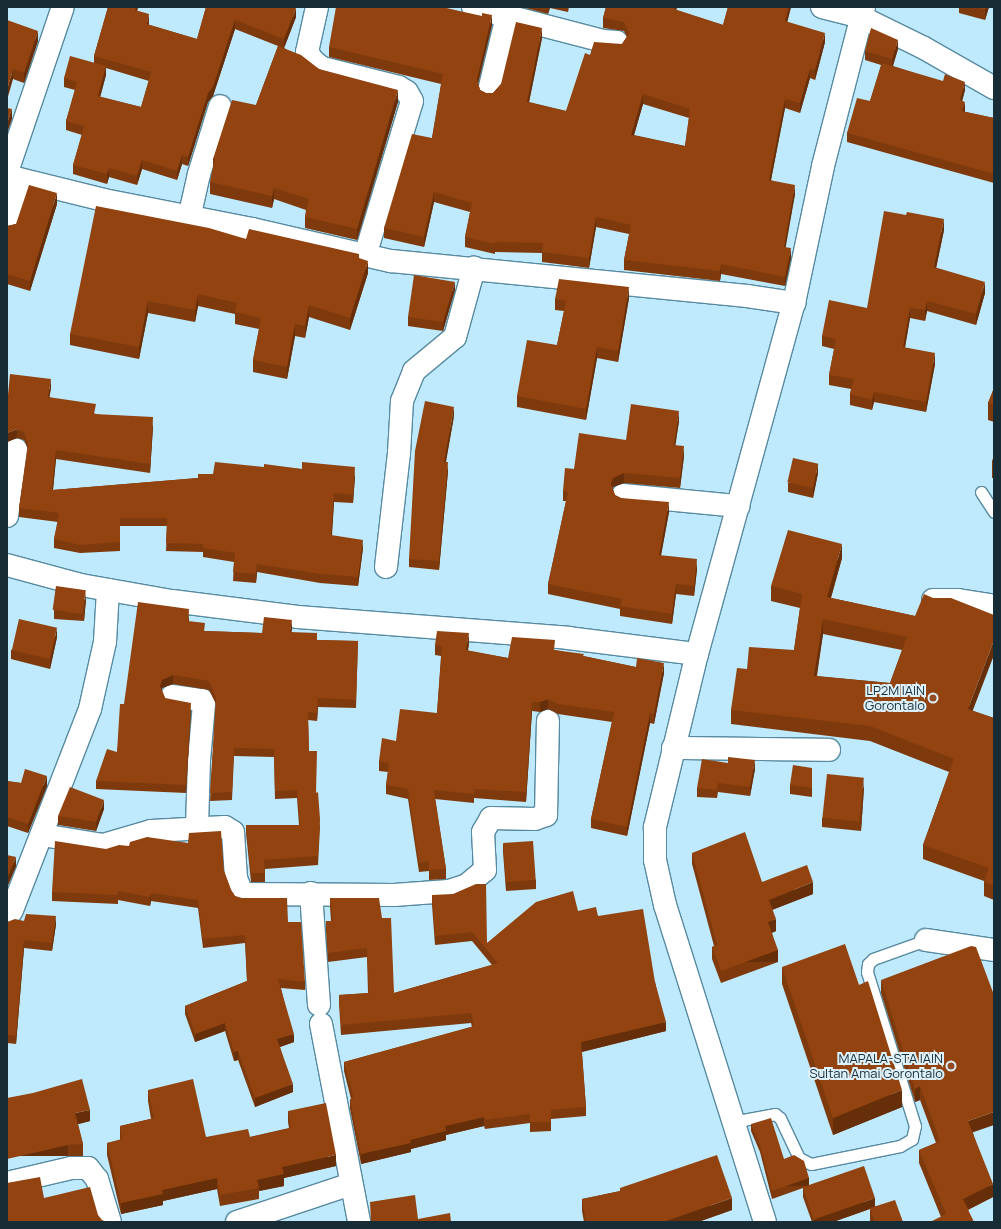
<!DOCTYPE html>
<html>
<head>
<meta charset="utf-8">
<style>
	body { margin:0 }
	#map { position:relative; width:1001px; height:1229px; overflow:hidden; background:#bfe9fc; font-family:Manrope,sans-serif }
	div>[style] { position:absolute }
	[style*='--x'] { left:calc(var(--x)*1px); top:calc(var(--y)*1px); width:calc(var(--w)*1px); rotate:calc(var(--a)*1deg) }
	.roads { filter:drop-shadow(1px 0 #578aa0) drop-shadow(-1px 0 #578aa0) drop-shadow(0 1px #578aa0) drop-shadow(0 -1px #578aa0) }
	.service>* { height:11px; margin:-5.5px; padding:0 5.5px; transform-origin:5.5px; border-radius:5.5px; background:#fff }
	.minor>* { height:22px; margin:-11px; padding:0 11px; transform-origin:11px; border-radius:11px; background:#fff }
	.tertiary>* { height:22px; margin:-11px; padding:0 11px; transform-origin:11px; border-radius:11px; background:#fff }
	.wall>* { inset:0; background:#7e3a0d }
	.shaded-wall>* { inset:0; background:#662f0a; transform-origin:0 0 }
	.building>* { inset:0; background:#92430f; transform-origin:0 0 }
	.dots>* { width:11px; height:11px; translate:-50% -50%; box-sizing:border-box; border:2px solid #def2fc; border-radius:50% }
	span { translate:-50% -50%; white-space:nowrap; text-align:center; line-height:1.15; -webkit-text-stroke:4px #def2fc; paint-order:stroke }
	.poi-label { font-size:13px; color:#172c35 }
	.right { translate:-100% -50%; text-align:right }
	.frame { position:absolute; inset:0; border:8px solid #172c35; pointer-events:none }
</style>
</head>
<body>
<div id="map">
	<div class="roads">
		<div class="service">
			<i style="--x:981;--y:492;--w:24;--a:57"></i>
			<i style="--x:732;--y:1122;--w:44;--a:-10.5"></i>
			<i style="--x:775;--y:1114;--w:6;--a:39"></i>
			<i style="--x:780;--y:1118;--w:44;--a:64.6"></i>
			<i style="--x:799;--y:1158;--w:13;--a:27"></i>
			<i style="--x:811;--y:1164;--w:91;--a:-11.4"></i>
			<i style="--x:900;--y:1146;--w:14;--a:-30"></i>
			<i style="--x:912;--y:1139;--w:13;--a:-77"></i>
			<i style="--x:915;--y:1126;--w:161;--a:-107.3"></i>
			<i style="--x:867;--y:972;--w:8;--a:-83"></i>
			<i style="--x:868;--y:964;--w:7;--a:-45"></i>
			<i style="--x:873;--y:959;--w:56;--a:-19.7"></i>
		</div>
		<div class="minor">
			<i style="--x:317;--y:7;--w:46;--a:102.5"></i>
			<i style="--x:307;--y:52;--w:11;--a:56"></i>
			<i style="--x:313;--y:61;--w:11;--a:38"></i>
			<i style="--x:322;--y:68;--w:79;--a:13.9"></i>
			<i style="--x:399;--y:87;--w:9;--a:32"></i>
			<i style="--x:407;--y:92;--w:10;--a:61"></i>
			<i style="--x:412;--y:101;--w:162;--a:106.9"></i>
			<i style="--x:473;--y:7;--w:35;--a:15"></i>
			<i style="--x:507;--y:16;--w:77;--a:103.5"></i>
			<i style="--x:822;--y:7;--w:40;--a:14.4"></i>
			<i style="--x:861;--y:17;--w:70;--a:26.2"></i>
			<i style="--x:924;--y:48;--w:81;--a:29.7"></i>
			<i style="--x:507;--y:16;--w:99;--a:14.6"></i>
			<i style="--x:603;--y:41;--w:14;--a:4"></i>
			<i style="--x:7;--y:172;--w:174;--a:-71.3"></i>
			<i style="--x:7;--y:176;--w:100;--a:13.9"></i>
			<i style="--x:104;--y:200;--w:151;--a:11.1"></i>
			<i style="--x:252;--y:229;--w:143;--a:13"></i>
			<i style="--x:391;--y:261;--w:358;--a:5.6"></i>
			<i style="--x:747;--y:296;--w:48;--a:8.5"></i>
			<i style="--x:189;--y:218;--w:45;--a:-77.2"></i>
			<i style="--x:199;--y:174;--w:71;--a:-72.8"></i>
			<i style="--x:7;--y:225;--w:47;--a:-72.7"></i>
			<i style="--x:623;--y:495;--w:116;--a:5.5"></i>
			<i style="--x:7;--y:516;--w:67;--a:-82.2"></i>
			<i style="--x:7;--y:565;--w:77;--a:15.1"></i>
			<i style="--x:81;--y:585;--w:92;--a:10"></i>
			<i style="--x:172;--y:601;--w:127;--a:7.2"></i>
			<i style="--x:298;--y:617;--w:271;--a:4.4"></i>
			<i style="--x:568;--y:638;--w:130;--a:7.1"></i>
			<i style="--x:386;--y:567;--w:115;--a:-83.5"></i>
			<i style="--x:399;--y:453;--w:52;--a:-86.7"></i>
			<i style="--x:402;--y:401;--w:32;--a:-68"></i>
			<i style="--x:414;--y:371;--w:53;--a:-39.7"></i>
			<i style="--x:455;--y:337;--w:72;--a:-74.6"></i>
			<i style="--x:933;--y:600;--w:25;--a:0"></i>
			<i style="--x:958;--y:600;--w:36;--a:9"></i>
			<i style="--x:172;--y:696;--w:30;--a:8"></i>
			<i style="--x:202;--y:700;--w:4;--a:63"></i>
			<i style="--x:204;--y:704;--w:56;--a:95.1"></i>
			<i style="--x:199;--y:760;--w:67;--a:91.7"></i>
			<i style="--x:673;--y:748;--w:156;--a:0.7"></i>
			<i style="--x:42;--y:835;--w:62;--a:9.3"></i>
			<i style="--x:103;--y:845;--w:50;--a:-16.3"></i>
			<i style="--x:151;--y:831;--w:74;--a:-3.1"></i>
			<i style="--x:225;--y:827;--w:9;--a:32"></i>
			<i style="--x:233;--y:832;--w:46;--a:86.3"></i>
			<i style="--x:236;--y:878;--w:17;--a:69"></i>
			<i style="--x:242;--y:894;--w:152;--a:0.4"></i>
			<i style="--x:394;--y:895;--w:55;--a:-4.2"></i>
			<i style="--x:449;--y:891;--w:19;--a:-18"></i>
			<i style="--x:467;--y:885;--w:23;--a:-40"></i>
			<i style="--x:485;--y:870;--w:38;--a:-93"></i>
			<i style="--x:483;--y:832;--w:16;--a:-60"></i>
			<i style="--x:491;--y:818;--w:44;--a:1.3"></i>
			<i style="--x:535;--y:819;--w:12;--a:-20"></i>
			<i style="--x:546;--y:815;--w:94;--a:-88.8"></i>
			<i style="--x:311;--y:893;--w:112;--a:85.9"></i>
			<i style="--x:7;--y:918;--w:9;--a:-58"></i>
			<i style="--x:12;--y:910;--w:216;--a:-68.8"></i>
			<i style="--x:90;--y:709;--w:69;--a:-77.4"></i>
			<i style="--x:105;--y:642;--w:52;--a:-86.7"></i>
			<i style="--x:926;--y:940;--w:69;--a:8.4"></i>
			<i style="--x:321;--y:1024;--w:202;--a:79.1"></i>
			<i style="--x:7;--y:1183;--w:66;--a:-13.2"></i>
			<i style="--x:71;--y:1168;--w:17;--a:0"></i>
			<i style="--x:88;--y:1168;--w:14;--a:51"></i>
			<i style="--x:97;--y:1179;--w:45;--a:73.2"></i>
			<i style="--x:237;--y:1222;--w:120;--a:-18.4"></i>
		</div>
		<div class="tertiary">
			<i style="--x:765;--y:1222;--w:332;--a:-107.5"></i>
			<i style="--x:665;--y:905;--w:46;--a:-102.5"></i>
			<i style="--x:655;--y:860;--w:33;--a:-90"></i>
			<i style="--x:655;--y:827;--w:178;--a:-76.4"></i>
			<i style="--x:697;--y:654;--w:364;--a:-74.6"></i>
			<i style="--x:794;--y:303;--w:140;--a:-78"></i>
			<i style="--x:823;--y:166;--w:164;--a:-75.5"></i>
		</div>
	</div>
	<div class="wall">
		<i style="clip-path:polygon(evenodd,108px 7px,138px 7px,137px 11px,149px 23px,149px 25px,197px 39px,206px 7px,296px 17px,284px 48px,319px 69px,398px 102px,357px 240px,305px 228px,305px 217px,306px 210px,274px 199px,272px 208px,210px 194px,210px 182px,213px 168px,213px 159px,256px 105px,278px 46px,235px 29px,213px 96px,208px 102px,188px 166px,182px 164px,177px 180px,142px 169px,137px 185px,109px 177px,107px 184px,73px 174px,73px 165px,82px 135px,66px 130px,66px 121px,75px 90px,64px 87px,64px 78px,94px 63px,94px 56px,108px 7px,106px 68px,149px 81px,141px 107px,100px 97px,106px 75px,106px 68px)"></i>
		<i style="clip-path:polygon(evenodd,445px 7px,445px 8px,492px 25px,478px 83px,480px 90px,486px 93px,493px 93px,542px 38px,529px 102px,566px 111px,590px 55px,622px 44px,627px 37px,624px 31px,603px 28px,603px 18px,606px 7px,677px 7px,676px 10px,723px 25px,728px 7px,791px 7px,787px 22px,825px 42px,815px 80px,810px 78px,800px 113px,785px 108px,771px 180px,795px 194px,785px 247px,791px 258px,785px 286px,721px 274px,720px 281px,624px 270px,624px 260px,629px 234px,596px 227px,589px 268px,542px 262px,542px 253px,495px 252px,495px 254px,465px 247px,465px 237px,470px 212px,434px 202px,424px 247px,384px 238px,384px 228px,432px 138px,441px 84px,329px 57px,329px 47px,445px 7px,643px 104px,689px 118px,685px 146px,634px 135px,643px 104px)"></i>
		<i style="clip-path:polygon(522px 7px,569px 7px,568px 12px,550px 8px,548px 14px)"></i>
		<i style="clip-path:polygon(959px 7px,989px 7px,985px 20px,959px 13px)"></i>
		<i style="clip-path:polygon(7px 20px,38px 41px,24px 83px,13px 79px)"></i>
		<i style="clip-path:polygon(898px 49px,893px 66px,965px 90px,962px 101px,965px 111px,965px 112px,994px 118px,994px 183px,847px 142px,847px 133px,870px 101px,881px 65px,865px 60px,865px 51px)"></i>
		<i style="clip-path:polygon(57px 204px,30px 291px,7px 284px,7px 226px,16px 224px)"></i>
		<i style="clip-path:polygon(944px 230px,936px 268px,985px 293px,976px 325px,927px 311px,925px 321px,910px 318px,905px 348px,935px 364px,926px 412px,874px 402px,872px 410px,850px 405px,850px 394px,851px 389px,829px 385px,829px 375px,834px 349px,822px 346px,822px 336px,867px 308px)"></i>
		<i style="clip-path:polygon(246px 239px,359px 258px,368px 273px,350px 330px,309px 317px,305px 338px,295px 336px,287px 379px,253px 372px,253px 360px,259px 329px,235px 324px,235px 314px,198px 306px,195px 322px,148px 313px,139px 359px,70px 345px,70px 334px)"></i>
		<i style="clip-path:polygon(455px 290px,443px 331px,408px 326px,408px 317px)"></i>
		<i style="clip-path:polygon(629px 298px,618px 362px,597px 358px,586px 420px,517px 407px,517px 396px,557px 345px,564px 311px,555px 310px,555px 299px)"></i>
		<i style="clip-path:polygon(51px 388px,49px 397px,96px 414px,153px 426px,150px 473px,56px 459px,53px 490px,198px 478px,213px 474px,264px 467px,302px 469px,355px 476px,353px 503px,334px 502px,332px 536px,363px 548px,358px 586px,320px 583px,257px 572px,256px 583px,233px 581px,234px 562px,203px 557px,203px 552px,166px 551px,167px 526px,120px 526px,120px 551px,80px 553px,54px 548px,54px 539px,58px 522px,19px 517px,19px 508px,28px 449px,24px 440px,17px 438px,7px 442px)"></i>
		<i style="clip-path:polygon(994px 388px,994px 422px,988px 420px,988px 403px)"></i>
		<i style="clip-path:polygon(454px 416px,446px 462px,448px 471px,439px 570px,409px 567px,409px 559px)"></i>
		<i style="clip-path:polygon(679px 421px,675px 445px,684px 456px,680px 488px,624px 483px,613px 487px,613px 489px,615px 495px,621px 498px,669px 512px,661px 556px,697px 569px,694px 596px,676px 594px,672px 624px,620px 616px,620px 609px,548px 594px,548px 584px,566px 501px,563px 501px,563px 491px,574px 469px,626px 440px)"></i>
		<i style="clip-path:polygon(994px 456px,994px 478px,992px 478px,992px 461px)"></i>
		<i style="clip-path:polygon(818px 473px,813px 498px,788px 492px,788px 483px)"></i>
		<i style="clip-path:polygon(evenodd,842px 558px,831px 598px,915px 616px,973px 711px,994px 718px,994px 900px,984px 896px,984px 881px,923px 859px,923px 845px,949px 772px,870px 741px,731px 724px,731px 710px,747px 669px,794px 650px,800px 608px,771px 601px,771px 586px,842px 558px,823px 634px,902px 650px,890px 683px,817px 676px,823px 634px)"></i>
		<i style="clip-path:polygon(86px 599px,84px 621px,54px 619px,54px 610px)"></i>
		<i style="clip-path:polygon(189px 617px,189px 622px,205px 631px,262px 633px,292px 629px,291px 632px,317px 640px,358px 641px,356px 708px,318px 707px,317px 721px,308px 720px,309px 751px,316px 793px,320px 827px,318px 865px,265px 869px,265px 882px,251px 882px,246px 833px,246px 825px,299px 825px,297px 798px,275px 799px,274px 757px,234px 756px,232px 800px,210px 801px,216px 704px,209px 690px,173px 684px,162px 688px,162px 690px,165px 698px,191px 711px,186px 793px,96px 789px,96px 781px,117px 752px,124px 704px)"></i>
		<i style="clip-path:polygon(57px 637px,50px 669px,11px 659px,11px 650px)"></i>
		<i style="clip-path:polygon(469px 643px,468px 651px,508px 658px,555px 650px,664px 673px,654px 724px,650px 723px,627px 836px,591px 828px,591px 819px,612px 722px,558px 714px,548px 709px,540px 712px,532px 711px,526px 802px,474px 798px,474px 803px,435px 799px,446px 869px,446px 879px,429px 880px,429px 871px,419px 872px,408px 799px,386px 794px,386px 785px,388px 772px,379px 771px,379px 761px,396px 741px,437px 713px,441px 656px,435px 655px,435px 645px)"></i>
		<i style="clip-path:polygon(728px 763px,755px 769px,750px 796px,718px 792px,717px 798px,697px 797px,697px 788px)"></i>
		<i style="clip-path:polygon(812px 768px,812px 797px,790px 794px,790px 785px)"></i>
		<i style="clip-path:polygon(7px 781px,21px 783px,47px 786px,28px 833px,7px 826px)"></i>
		<i style="clip-path:polygon(864px 787px,861px 831px,822px 827px,822px 818px)"></i>
		<i style="clip-path:polygon(104px 809px,96px 831px,58px 825px,58px 816px)"></i>
		<i style="clip-path:polygon(503px 844px,536px 880px,536px 889px,506px 891px,503px 852px)"></i>
		<i style="clip-path:polygon(692px 853px,762px 882px,813px 894px,772px 910px,776px 931px,772px 933px,778px 962px,721px 983px,712px 959px,712px 947px,714px 946px,692px 864px)"></i>
		<i style="clip-path:polygon(7px 855px,16px 866px,8px 885px,7px 885px)"></i>
		<i style="clip-path:polygon(224px 871px,231px 890px,235px 896px,288px 922px,305px 982px,305px 990px,281px 988px,294px 1042px,280px 1047px,293px 1092px,255px 1107px,238px 1060px,234px 1061px,225px 1031px,195px 1042px,185px 1014px,185px 1006px,247px 981px,245px 943px,203px 948px,198px 908px,151px 901px,150px 906px,118px 900px,118px 904px,52px 901px,52px 892px)"></i>
		<i style="clip-path:polygon(432px 895px,487px 943px,578px 911px,598px 916px,655px 982px,666px 1031px,582px 1052px,586px 1107px,586px 1116px,551px 1119px,551px 1131px,530px 1132px,530px 1123px,485px 1129px,484px 1126px,446px 1135px,446px 1140px,411px 1149px,411px 1152px,361px 1164px,350px 1109px,350px 1099px,351px 1099px,344px 1071px,344px 1062px,472px 1027px,471px 1023px,341px 1035px,339px 1004px,339px 995px,368px 993px,367px 957px,328px 962px,326px 930px,326px 921px,331px 921px,330px 907px,330px 898px,382px 918px,394px 993px,492px 965px,472px 941px,435px 945px,432px 905px)"></i>
		<i style="clip-path:polygon(24px 921px,56px 924px,52px 951px,24px 948px,16px 1044px,7px 1043px,7px 922px)"></i>
		<i style="clip-path:polygon(782px 967px,902px 1107px,833px 1135px,782px 984px)"></i>
		<i style="clip-path:polygon(881px 980px,973px 1133px,993px 1197px,968px 1210px,941px 1217px,919px 1163px,919px 1150px,936px 1143px,920px 1100px,915px 1102px,881px 993px)"></i>
		<i style="clip-path:polygon(148px 1090px,206px 1137px,250px 1137px,289px 1128px,288px 1122px,288px 1111px,336px 1166px,284px 1178px,284px 1186px,259px 1191px,259px 1199px,220px 1206px,217px 1189px,163px 1201px,163px 1205px,121px 1214px,107px 1155px,107px 1143px,120px 1140px,120px 1126px,151px 1119px,148px 1101px)"></i>
		<i style="clip-path:polygon(7px 1098px,90px 1121px,78px 1124px,83px 1144px,83px 1156px,68px 1156px)"></i>
		<i style="clip-path:polygon(751px 1124px,809px 1186px,875px 1206px,903px 1222px,870px 1222px,870px 1209px,833px 1222px,812px 1222px,803px 1197px,803px 1188px,772px 1199px,760px 1152px,751px 1131px)"></i>
		<i style="clip-path:polygon(620px 1188px,732px 1210px,698px 1222px,584px 1222px,582px 1211px,582px 1199px,620px 1191px)"></i>
	</div>
	<div class="shaded-wall">
		<i style="clip-path:polygon(136px 7px,138px 7px,135px 19px,135px 10px)"></i>
		<i style="clip-path:polygon(548px 7px,550px 7px,548px 14px)"></i>
		<i style="clip-path:polygon(675px 7px,677px 7px,674px 19px,674px 9px)"></i>
		<i style="clip-path:polygon(789px 7px,791px 7px,785px 31px,785px 21px)"></i>
		<i style="clip-path:polygon(986px 7px,989px 7px,985px 20px,985px 10px)"></i>
		<i style="clip-path:polygon(296px 8px,296px 17px,284px 48px,284px 39px)"></i>
		<i style="clip-path:polygon(149px 14px,149px 23px,147px 33px,147px 24px)"></i>
		<i style="clip-path:polygon(492px 15px,492px 25px,477px 88px,477px 79px)"></i>
		<i style="clip-path:polygon(235px 20px,235px 29px,213px 96px,208px 102px,188px 166px,188px 157px,208px 93px)"></i>
		<i style="clip-path:polygon(542px 28px,542px 38px,527px 112px,527px 102px)"></i>
		<i style="clip-path:polygon(38px 31px,38px 41px,24px 83px,24px 73px)"></i>
		<i style="clip-path:polygon(825px 33px,825px 42px,815px 80px,815px 70px)"></i>
		<i style="clip-path:polygon(898px 40px,898px 49px,892px 68px,892px 59px)"></i>
		<i style="clip-path:polygon(106px 66px,106px 75px,98px 105px,98px 96px)"></i>
		<i style="clip-path:polygon(13px 69px,13px 79px,7px 100px,7px 90px)"></i>
		<i style="clip-path:polygon(810px 69px,810px 78px,800px 113px,800px 103px)"></i>
		<i style="clip-path:polygon(965px 82px,965px 90px,960px 109px,960px 100px)"></i>
		<i style="clip-path:polygon(398px 90px,398px 102px,357px 240px,357px 229px)"></i>
		<i style="clip-path:polygon(643px 94px,643px 104px,631px 145px,631px 135px)"></i>
		<i style="clip-path:polygon(785px 99px,785px 108px,769px 190px,769px 180px)"></i>
		<i style="clip-path:polygon(965px 102px,965px 111px,962px 120px,962px 111px)"></i>
		<i style="clip-path:polygon(12px 109px,12px 119px,7px 133px,7px 123px)"></i>
		<i style="clip-path:polygon(182px 155px,182px 164px,177px 180px,177px 171px)"></i>
		<i style="clip-path:polygon(142px 160px,142px 169px,137px 185px,137px 176px)"></i>
		<i style="clip-path:polygon(109px 168px,109px 177px,107px 184px,107px 174px)"></i>
		<i style="clip-path:polygon(795px 185px,795px 194px,784px 257px,784px 247px)"></i>
		<i style="clip-path:polygon(274px 188px,274px 199px,272px 208px,272px 196px)"></i>
		<i style="clip-path:polygon(434px 192px,434px 202px,424px 247px,424px 237px)"></i>
		<i style="clip-path:polygon(57px 193px,57px 204px,30px 291px,30px 281px)"></i>
		<i style="clip-path:polygon(596px 217px,596px 227px,589px 268px,589px 258px)"></i>
		<i style="clip-path:polygon(944px 219px,944px 230px,934px 278px,934px 267px)"></i>
		<i style="clip-path:polygon(791px 248px,791px 258px,785px 286px,785px 277px)"></i>
		<i style="clip-path:polygon(368px 261px,368px 273px,350px 330px,350px 318px)"></i>
		<i style="clip-path:polygon(721px 264px,721px 274px,720px 281px,720px 271px)"></i>
		<i style="clip-path:polygon(455px 282px,455px 290px,443px 331px,443px 322px)"></i>
		<i style="clip-path:polygon(985px 282px,985px 293px,976px 325px,976px 314px)"></i>
		<i style="clip-path:polygon(629px 287px,629px 298px,618px 362px,618px 351px)"></i>
		<i style="clip-path:polygon(198px 294px,198px 306px,195px 322px,195px 310px)"></i>
		<i style="clip-path:polygon(148px 301px,148px 313px,139px 359px,139px 347px)"></i>
		<i style="clip-path:polygon(927px 301px,927px 311px,925px 321px,925px 310px)"></i>
		<i style="clip-path:polygon(309px 305px,309px 317px,305px 338px,305px 326px)"></i>
		<i style="clip-path:polygon(910px 308px,910px 318px,903px 358px,903px 347px)"></i>
		<i style="clip-path:polygon(295px 324px,295px 336px,287px 379px,287px 367px)"></i>
		<i style="clip-path:polygon(597px 347px,597px 358px,586px 420px,586px 409px)"></i>
		<i style="clip-path:polygon(935px 353px,935px 364px,926px 412px,926px 402px)"></i>
		<i style="clip-path:polygon(51px 379px,51px 388px,48px 406px,48px 397px)"></i>
		<i style="clip-path:polygon(874px 392px,874px 402px,872px 410px,872px 400px)"></i>
		<i style="clip-path:polygon(454px 407px,454px 416px,444px 471px,444px 462px)"></i>
		<i style="clip-path:polygon(679px 411px,679px 421px,674px 455px,674px 445px)"></i>
		<i style="clip-path:polygon(153px 417px,153px 426px,150px 473px,150px 464px)"></i>
		<i style="clip-path:polygon(17px 429px,17px 438px,7px 442px,7px 433px)"></i>
		<i style="clip-path:polygon(684px 446px,684px 456px,680px 488px,680px 478px)"></i>
		<i style="clip-path:polygon(56px 450px,56px 459px,52px 499px,52px 490px)"></i>
		<i style="clip-path:polygon(448px 462px,448px 471px,439px 570px,439px 561px)"></i>
		<i style="clip-path:polygon(818px 464px,818px 473px,813px 498px,813px 489px)"></i>
		<i style="clip-path:polygon(355px 467px,355px 476px,353px 503px,353px 495px)"></i>
		<i style="clip-path:polygon(624px 473px,624px 483px,613px 487px,611px 494px,611px 484px,613px 478px)"></i>
		<i style="clip-path:polygon(334px 493px,334px 502px,331px 544px,331px 535px)"></i>
		<i style="clip-path:polygon(669px 502px,669px 512px,659px 565px,659px 555px)"></i>
		<i style="clip-path:polygon(363px 540px,363px 548px,358px 586px,358px 577px)"></i>
		<i style="clip-path:polygon(842px 544px,842px 558px,827px 611px,827px 597px)"></i>
		<i style="clip-path:polygon(697px 559px,697px 569px,694px 596px,694px 586px)"></i>
		<i style="clip-path:polygon(257px 564px,257px 572px,256px 583px,256px 574px)"></i>
		<i style="clip-path:polygon(676px 584px,676px 594px,672px 624px,672px 614px)"></i>
		<i style="clip-path:polygon(86px 590px,86px 599px,84px 621px,84px 612px)"></i>
		<i style="clip-path:polygon(189px 609px,189px 617px,188px 630px,188px 621px)"></i>
		<i style="clip-path:polygon(823px 619px,823px 634px,814px 690px,814px 676px)"></i>
		<i style="clip-path:polygon(292px 620px,292px 629px,290px 640px,290px 632px)"></i>
		<i style="clip-path:polygon(57px 628px,57px 637px,50px 669px,50px 660px)"></i>
		<i style="clip-path:polygon(469px 633px,469px 643px,466px 660px,466px 650px)"></i>
		<i style="clip-path:polygon(994px 640px,994px 655px,968px 723px,968px 709px)"></i>
		<i style="clip-path:polygon(664px 663px,664px 673px,654px 724px,654px 714px)"></i>
		<i style="clip-path:polygon(173px 675px,173px 684px,162px 688px,160px 694px,160px 686px,162px 680px)"></i>
		<i style="clip-path:polygon(318px 698px,318px 707px,317px 721px,317px 713px)"></i>
		<i style="clip-path:polygon(548px 699px,548px 709px,540px 712px,540px 702px)"></i>
		<i style="clip-path:polygon(532px 702px,532px 711px,526px 802px,526px 792px)"></i>
		<i style="clip-path:polygon(191px 703px,191px 711px,186px 793px,186px 785px)"></i>
		<i style="clip-path:polygon(650px 713px,650px 723px,627px 836px,627px 827px)"></i>
		<i style="clip-path:polygon(755px 760px,755px 769px,750px 796px,750px 787px)"></i>
		<i style="clip-path:polygon(47px 776px,47px 786px,28px 833px,28px 824px)"></i>
		<i style="clip-path:polygon(864px 778px,864px 787px,861px 831px,861px 822px)"></i>
		<i style="clip-path:polygon(104px 800px,104px 809px,96px 831px,96px 822px)"></i>
		<i style="clip-path:polygon(16px 857px,16px 866px,8px 885px,8px 876px)"></i>
		<i style="clip-path:polygon(813px 882px,813px 894px,769px 911px,769px 900px)"></i>
		<i style="clip-path:polygon(151px 893px,151px 901px,150px 906px,150px 897px)"></i>
		<i style="clip-path:polygon(56px 916px,56px 924px,52px 951px,52px 943px)"></i>
		<i style="clip-path:polygon(776px 919px,776px 931px,768px 934px,768px 922px)"></i>
		<i style="clip-path:polygon(24px 940px,24px 948px,16px 1044px,16px 1036px)"></i>
		<i style="left:778px;top:950px;width:12px;height:61px;rotate:90deg"></i>
		<i style="clip-path:polygon(666px 1022px,666px 1031px,581px 1052px,581px 1042px)"></i>
		<i style="clip-path:polygon(225px 1023px,225px 1031px,195px 1042px,195px 1034px)"></i>
		<i style="clip-path:polygon(294px 1034px,294px 1042px,277px 1048px,277px 1039px)"></i>
		<i style="clip-path:polygon(238px 1051px,238px 1060px,234px 1061px,234px 1052px)"></i>
		<i style="clip-path:polygon(293px 1084px,293px 1092px,255px 1107px,255px 1098px)"></i>
		<i style="clip-path:polygon(920px 1086px,920px 1100px,915px 1102px,915px 1089px)"></i>
		<i style="clip-path:polygon(902px 1090px,902px 1107px,833px 1135px,833px 1118px)"></i>
		<i style="clip-path:polygon(90px 1110px,90px 1121px,75px 1125px,75px 1113px)"></i>
		<i style="clip-path:polygon(994px 1112px,994px 1125px,968px 1134px,968px 1121px)"></i>
		<i style="clip-path:polygon(484px 1117px,484px 1126px,446px 1135px,446px 1140px,411px 1149px,411px 1152px,361px 1164px,361px 1154px,410px 1140px,445px 1126px)"></i>
		<i style="left:68px;top:1145px;width:11px;height:63px;rotate:90deg"></i>
		<i style="clip-path:polygon(336px 1155px,336px 1166px,284px 1178px,284px 1186px,259px 1191px,257px 1180px,282px 1167px)"></i>
		<i style="clip-path:polygon(217px 1178px,217px 1189px,163px 1201px,163px 1205px,121px 1214px,121px 1203px,162px 1190px)"></i>
		<i style="left:809px;top:1178px;width:8px;height:39px;rotate:90deg"></i>
		<i style="clip-path:polygon(993px 1184px,993px 1197px,963px 1212px,963px 1199px)"></i>
		<i style="clip-path:polygon(732px 1198px,732px 1210px,698px 1222px,663px 1222px)"></i>
		<i style="clip-path:polygon(875px 1198px,875px 1207px,833px 1222px,814px 1222px,814px 1220px)"></i>
	</div>
	<div class="building">
		<i style="clip-path:polygon(108px 7px,136px 7px,135px 10px,149px 14px,147px 24px,197px 39px,206px 7px,293px 7px,296px 8px,284px 39px,235px 20px,213px 87px,208px 93px,188px 157px,182px 155px,177px 171px,142px 160px,137px 176px,109px 168px,107px 174px,73px 165px,84px 126px,66px 121px,77px 82px,64px 78px,70px 56px,106px 66px,98px 96px,141px 107px,151px 72px,94px 56px)"></i>
		<i style="clip-path:polygon(evenodd,336px 7px,442px 7px,482px 16px,482px 13px,492px 15px,477px 79px,480px 90px,486px 93px,493px 93px,501px 84px,516px 22px,542px 28px,527px 102px,566px 111px,585px 53px,590px 55px,594px 42px,622px 44px,629px 33px,624px 22px,603px 18px,606px 7px,675px 7px,674px 9px,723px 25px,728px 7px,789px 7px,785px 21px,825px 33px,815px 70px,810px 69px,800px 103px,785px 99px,769px 180px,795px 185px,784px 247px,791px 248px,785px 277px,721px 264px,720px 271px,624px 260px,631px 225px,596px 217px,589px 258px,542px 252px,543px 243px,495px 242px,495px 244px,465px 237px,472px 203px,434px 192px,424px 237px,384px 228px,412px 134px,432px 138px,443px 74px,329px 47px,336px 7px,643px 94px,690px 109px,685px 146px,631px 135px,643px 94px)"></i>
		<i style="clip-path:polygon(976px 7px,986px 7px,985px 10px)"></i>
		<i style="clip-path:polygon(7px 20px,38px 31px,24px 73px,13px 69px,7px 90px)"></i>
		<i style="clip-path:polygon(871px 28px,898px 40px,892px 59px,865px 51px)"></i>
		<i style="clip-path:polygon(278px 46px,301px 55px,319px 69px,398px 90px,357px 229px,305px 217px,309px 199px,274px 188px,272px 196px,210px 182px,215px 159px,213px 159px,232px 100px,256px 105px)"></i>
		<i style="clip-path:polygon(882px 63px,943px 81px,945px 74px,965px 82px,960px 100px,965px 102px,962px 111px,994px 118px,994px 174px,847px 133px,857px 98px,870px 101px)"></i>
		<i style="clip-path:polygon(7px 108px,12px 109px,7px 123px)"></i>
		<i style="clip-path:polygon(29px 185px,57px 193px,30px 281px,7px 274px,7px 226px,16px 224px)"></i>
		<i style="clip-path:polygon(96px 206px,209px 228px,246px 239px,249px 229px,359px 254px,359px 258px,368px 261px,350px 318px,309px 305px,305px 326px,295px 324px,287px 367px,253px 360px,261px 318px,235px 312px,237px 303px,198px 294px,195px 310px,148px 301px,139px 347px,70px 334px)"></i>
		<i style="clip-path:polygon(884px 211px,906px 215px,907px 212px,944px 219px,934px 267px,985px 282px,976px 314px,927px 301px,925px 310px,910px 308px,903px 347px,935px 353px,926px 402px,874px 392px,872px 400px,850px 394px,854px 379px,829px 375px,836px 339px,822px 336px,829px 300px,867px 308px)"></i>
		<i style="clip-path:polygon(414px 275px,455px 282px,443px 322px,408px 317px)"></i>
		<i style="clip-path:polygon(559px 279px,629px 287px,618px 351px,597px 347px,586px 409px,517px 396px,527px 340px,557px 345px,566px 301px,555px 299px)"></i>
		<i style="clip-path:polygon(10px 374px,51px 379px,48px 397px,96px 404px,94px 414px,153px 417px,150px 464px,56px 450px,52px 490px,198px 478px,198px 474px,213px 474px,215px 462px,264px 467px,264px 464px,302px 469px,302px 462px,355px 467px,353px 495px,334px 493px,331px 535px,363px 540px,358px 577px,320px 574px,257px 564px,256px 574px,233px 572px,235px 553px,203px 548px,203px 544px,166px 543px,167px 518px,120px 518px,120px 542px,80px 545px,54px 539px,59px 513px,19px 508px,28px 443px,24px 432px,17px 429px,7px 433px,7px 395px,8px 395px)"></i>
		<i style="clip-path:polygon(994px 388px,994px 405px,988px 403px)"></i>
		<i style="clip-path:polygon(425px 401px,454px 407px,444px 462px,448px 462px,439px 561px,409px 559px,415px 451px)"></i>
		<i style="clip-path:polygon(631px 404px,679px 411px,674px 445px,684px 446px,680px 478px,624px 473px,613px 478px,611px 484px,615px 495px,621px 498px,669px 502px,659px 555px,697px 559px,694px 586px,676px 584px,672px 614px,620px 606px,622px 599px,548px 584px,568px 492px,563px 491px,565px 468px,574px 469px,579px 433px,626px 440px)"></i>
		<i style="left:793px;top:458px;width:26px;height:25px;rotate:13deg"></i>
		<i style="clip-path:polygon(evenodd,788px 530px,842px 544px,827px 597px,915px 616px,924px 594px,933px 598px,951px 598px,994px 615px,994px 640px,968px 709px,994px 718px,994px 886px,984px 882px,989px 868px,923px 845px,954px 759px,870px 726px,731px 710px,737px 668px,747px 669px,749px 647px,794px 650px,802px 594px,771px 586px,788px 530px,823px 619px,907px 637px,890px 683px,814px 676px,823px 619px)"></i>
		<i style="left:56px;top:586px;width:30px;height:24px;rotate:8deg"></i>
		<i style="clip-path:polygon(138px 602px,189px 609px,188px 621px,205px 623px,204px 631px,262px 633px,264px 617px,292px 620px,290px 632px,317px 633px,317px 640px,358px 641px,356px 700px,318px 698px,317px 713px,308px 712px,309px 751px,317px 751px,316px 793px,318px 792px,320px 819px,318px 856px,264px 860px,265px 873px,251px 873px,246px 825px,300px 825px,297px 790px,275px 791px,274px 749px,234px 748px,232px 792px,210px 793px,216px 697px,209px 681px,173px 675px,162px 680px,160px 686px,165px 698px,191px 703px,186px 785px,96px 781px,107px 749px,117px 752px,120px 704px,124px 704px)"></i>
		<i style="left:19px;top:619px;width:39px;height:32px;rotate:13deg"></i>
		<i style="clip-path:polygon(437px 631px,469px 633px,466px 650px,508px 658px,512px 637px,555px 640px,554px 650px,584px 654px,583px 656px,636px 667px,637px 658px,664px 663px,654px 714px,650px 713px,627px 827px,591px 819px,614px 712px,558px 704px,548px 699px,540px 702px,532px 702px,526px 792px,474px 789px,474px 794px,434px 790px,446px 869px,429px 870px,429px 861px,419px 863px,408px 789px,386px 785px,389px 763px,379px 761px,382px 738px,396px 741px,400px 709px,437px 713px,442px 647px,435px 645px)"></i>
		<i style="clip-path:polygon(728px 757px,755px 760px,750px 787px,718px 783px,717px 790px,697px 788px,702px 759px,728px 763px)"></i>
		<i style="clip-path:polygon(793px 765px,812px 768px,812px 788px,790px 785px)"></i>
		<i style="clip-path:polygon(25px 769px,47px 776px,28px 824px,7px 817px,7px 781px,21px 783px)"></i>
		<i style="left:827px;top:774px;width:37px;height:44px;rotate:6deg"></i>
		<i style="clip-path:polygon(70px 787px,104px 800px,96px 822px,58px 816px)"></i>
		<i style="clip-path:polygon(221px 831px,224px 871px,231px 890px,235px 896px,242px 898px,287px 898px,288px 922px,301px 922px,305px 982px,278px 979px,294px 1034px,277px 1039px,293px 1084px,255px 1098px,238px 1051px,234px 1052px,225px 1023px,195px 1034px,185px 1006px,247px 981px,245px 935px,203px 939px,198px 900px,151px 893px,150px 897px,118px 891px,118px 895px,52px 892px,55px 841px,106px 849px,119px 845px,129px 846px,130px 842px,147px 837px,188px 843px,189px 833px)"></i>
		<i style="clip-path:polygon(745px 832px,762px 882px,807px 865px,813px 882px,769px 900px,776px 919px,768px 922px,778px 950px,721px 971px,712px 947px,717px 945px,692px 853px)"></i>
		<i style="left:533px;top:841px;width:39px;height:30px;rotate:86deg"></i>
		<i style="clip-path:polygon(7px 855px,16px 857px,8px 876px,7px 876px)"></i>
		<i style="clip-path:polygon(476px 884px,486px 884px,487px 943px,536px 902px,573px 891px,578px 911px,596px 907px,598px 916px,643px 909px,655px 982px,666px 1022px,581px 1042px,586px 1107px,551px 1110px,551px 1122px,530px 1122px,530px 1114px,485px 1120px,484px 1117px,445px 1126px,446px 1131px,410px 1140px,411px 1143px,361px 1154px,350px 1099px,354px 1099px,344px 1062px,474px 1026px,471px 1013px,341px 1025px,339px 995px,369px 993px,367px 948px,328px 953px,326px 921px,333px 921px,330px 898px,379px 898px,382px 918px,391px 918px,394px 993px,498px 963px,472px 932px,435px 936px,432px 895px,453px 894px)"></i>
		<i style="clip-path:polygon(26px 914px,56px 916px,52px 943px,24px 940px,16px 1036px,7px 1035px,7px 922px,15px 919px,24px 921px)"></i>
		<i style="clip-path:polygon(845px 944px,859px 985px,868px 981px,902px 1090px,833px 1118px,782px 967px)"></i>
		<i style="clip-path:polygon(971px 946px,976px 947px,994px 995px,994px 1112px,968px 1121px,993px 1184px,963px 1199px,974px 1222px,930px 1222px,946px 1214px,919px 1150px,940px 1141px,920px 1086px,915px 1089px,881px 980px)"></i>
		<i style="clip-path:polygon(82px 1079px,90px 1110px,75px 1113px,83px 1144px,68px 1145px,7px 1159px,7px 1098px,33px 1093px)"></i>
		<i style="clip-path:polygon(193px 1079px,206px 1137px,248px 1129px,250px 1137px,291px 1128px,288px 1111px,326px 1103px,336px 1155px,282px 1167px,284px 1174px,257px 1180px,259px 1188px,220px 1195px,217px 1178px,162px 1190px,163px 1194px,121px 1203px,107px 1143px,122px 1139px,120px 1126px,154px 1118px,148px 1090px)"></i>
		<i style="clip-path:polygon(771px 1118px,784px 1159px,794px 1155px,804px 1161px,809px 1178px,772px 1191px,760px 1145px,751px 1124px)"></i>
		<i style="clip-path:polygon(717px 1155px,732px 1198px,663px 1222px,586px 1222px,582px 1199px,621px 1191px,620px 1188px)"></i>
		<i style="left:864px;top:1166px;width:34px;height:65px;rotate:71deg"></i>
		<i style="clip-path:polygon(40px 1177px,44px 1198px,90px 1187px,98px 1215px,102px 1220px,107px 1222px,7px 1222px,7px 1183px)"></i>
		<i style="clip-path:polygon(415px 1195px,418px 1219px,450px 1213px,451px 1222px,371px 1222px,370px 1202px)"></i>
		<i style="clip-path:polygon(895px 1200px,903px 1222px,875px 1222px,870px 1208px)"></i>
	</div>
	<div class="dots">
		<i style="left:933px;top:698px;background:#924b24"></i>
		<i style="left:951px;top:1066px;background:#924b24"></i>
	</div>
	<div class="poi-label">
		<span class="right" style="left:925px;top:698px">LP2M IAIN<br>Gorontalo</span>
		<span class="right" style="left:943px;top:1066px">MAPALA-STA IAIN<br>Sultan Amai Gorontalo</span>
	</div>
	<div class="frame"></div>
</div>
</body>
</html>
